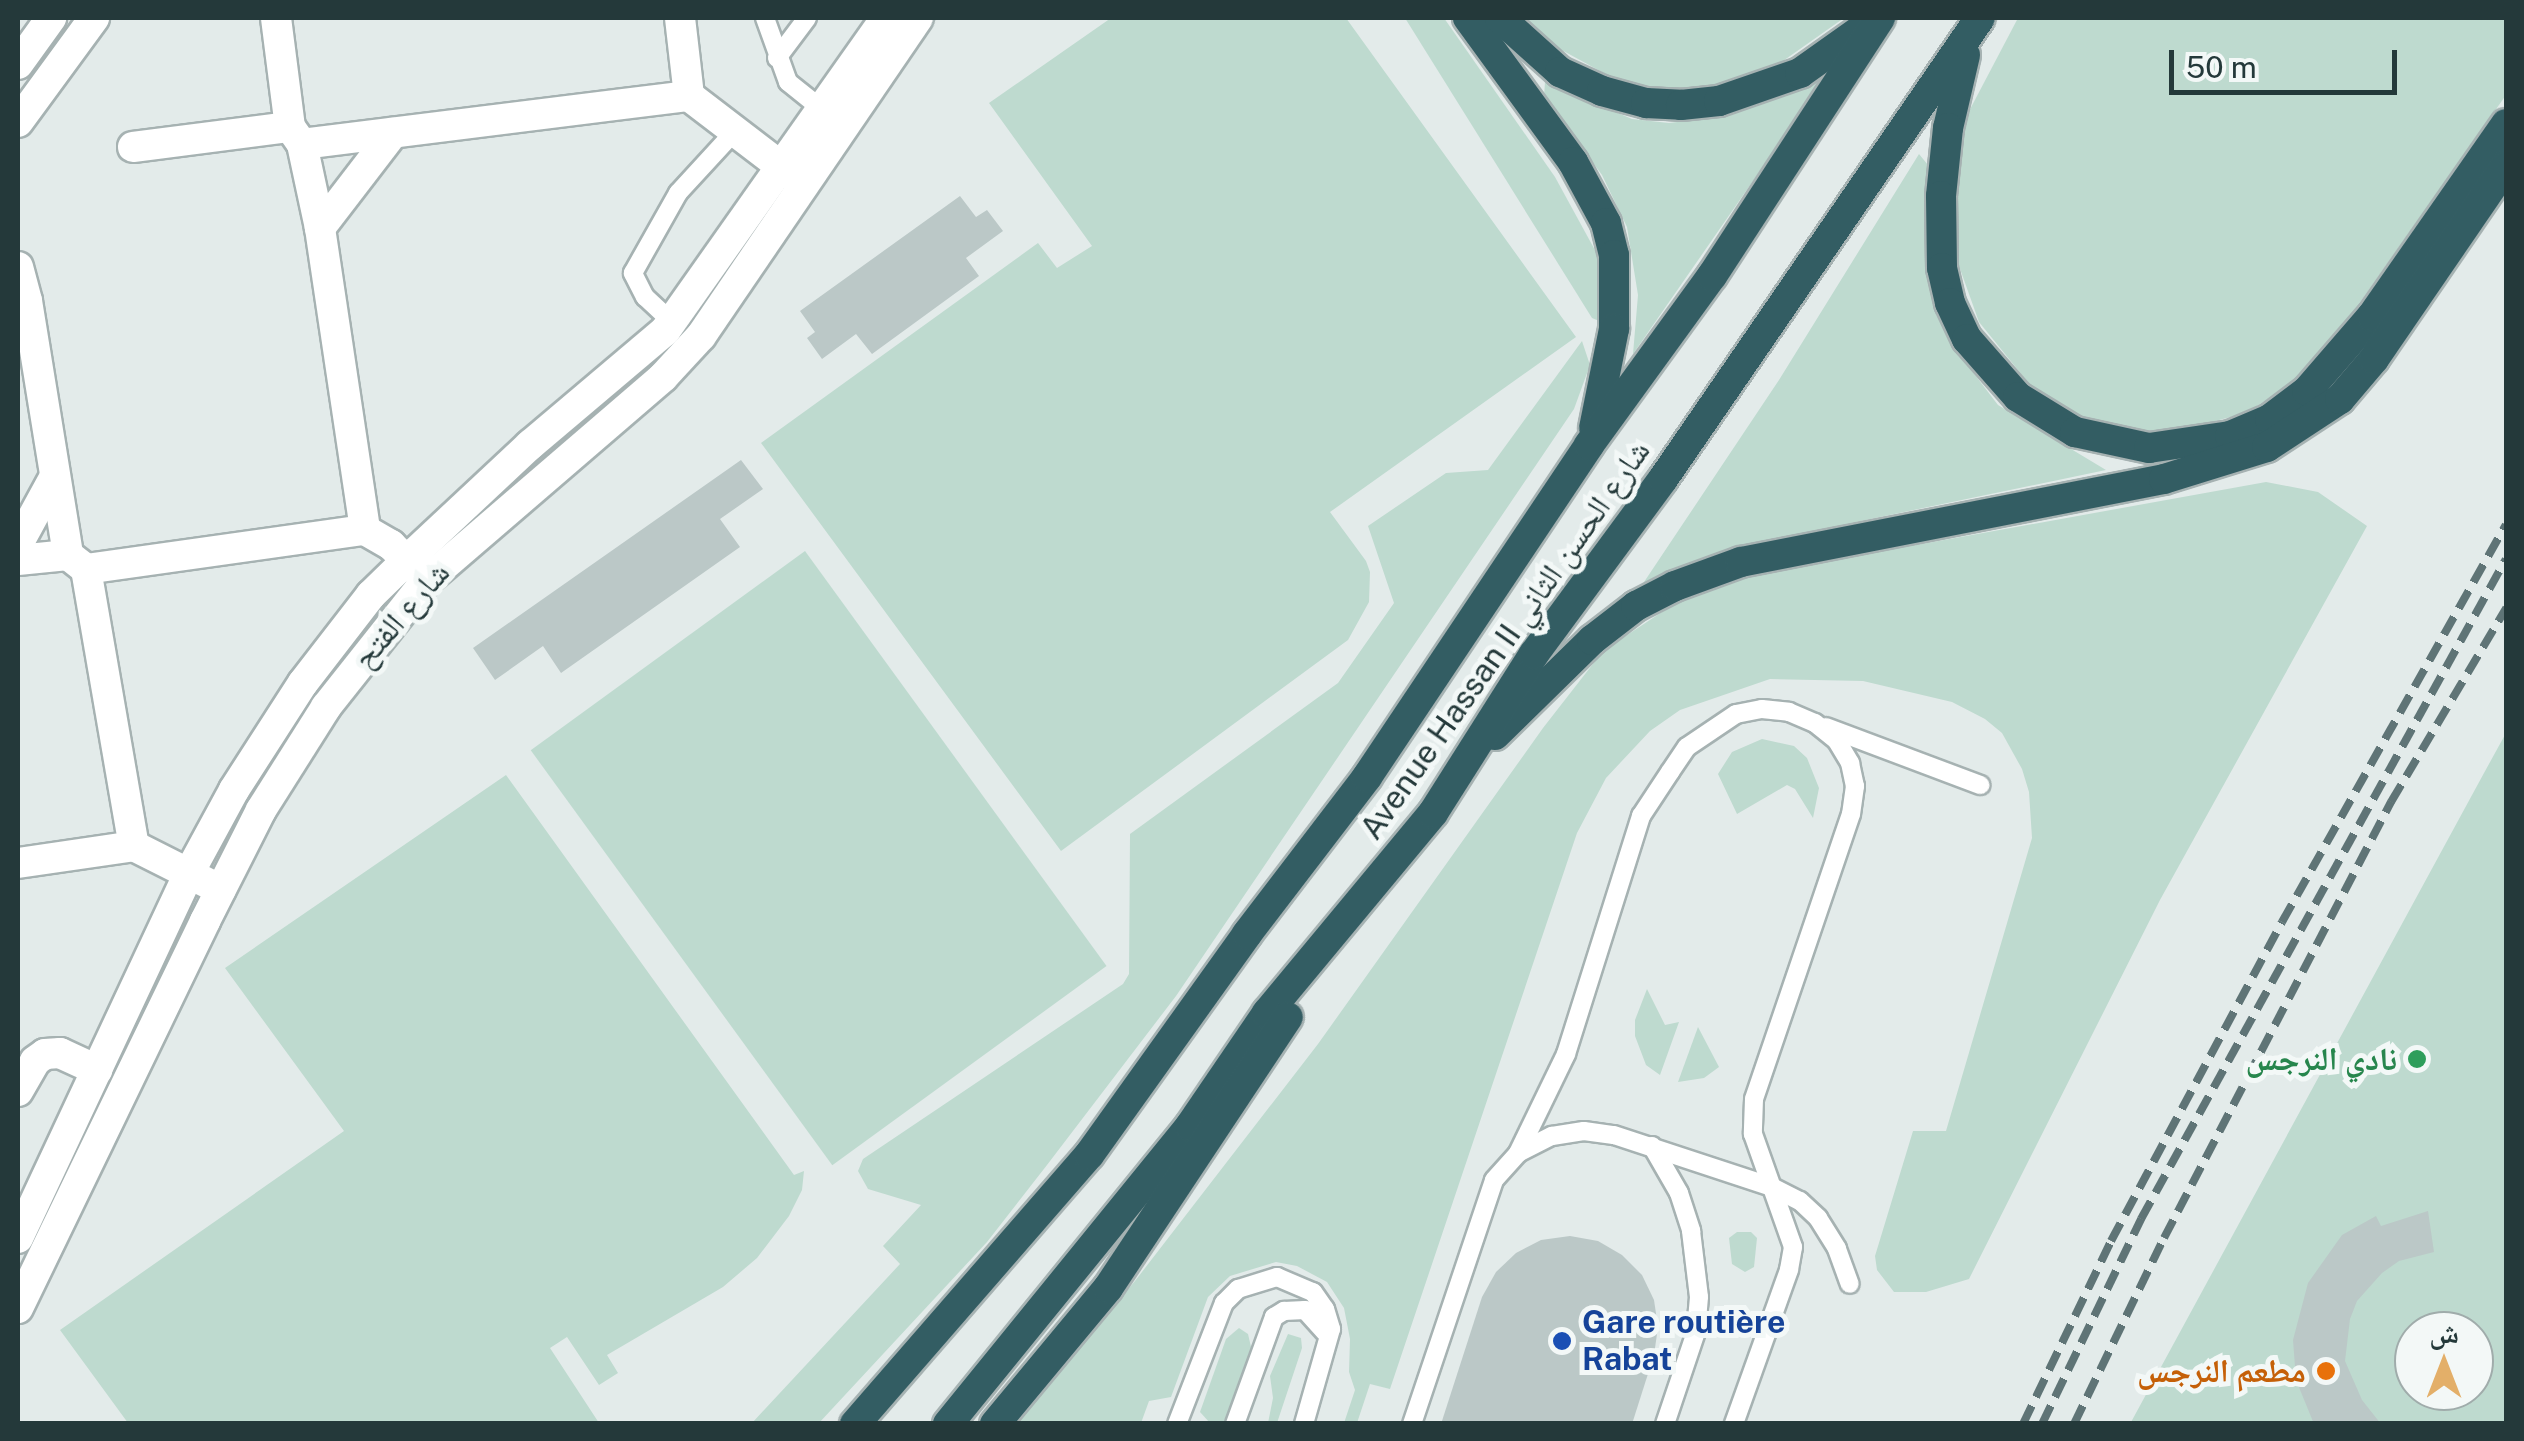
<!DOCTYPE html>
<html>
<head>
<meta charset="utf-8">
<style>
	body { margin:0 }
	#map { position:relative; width:2524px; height:1441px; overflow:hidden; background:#e3ebea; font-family:"Public Sans","Noto Naskh Arabic",sans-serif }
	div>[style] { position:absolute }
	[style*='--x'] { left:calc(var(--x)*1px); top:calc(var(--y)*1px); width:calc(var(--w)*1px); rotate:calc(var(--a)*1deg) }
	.green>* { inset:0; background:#bedacf; transform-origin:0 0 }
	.building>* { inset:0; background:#bbc8c7 }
	.roads { filter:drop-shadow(2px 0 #a6b2b2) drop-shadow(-2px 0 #a6b2b2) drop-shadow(0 2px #a6b2b2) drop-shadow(0 -2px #a6b2b2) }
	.lane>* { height:18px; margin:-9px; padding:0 9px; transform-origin:9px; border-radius:9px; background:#fff }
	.street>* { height:30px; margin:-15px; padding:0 15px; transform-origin:15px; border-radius:15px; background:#fff }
	.secondary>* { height:30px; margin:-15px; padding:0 15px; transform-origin:15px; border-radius:15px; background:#fff }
	.highway>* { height:30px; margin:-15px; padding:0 15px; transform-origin:15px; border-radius:15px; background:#335d63 }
	.rail>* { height:8px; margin-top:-4px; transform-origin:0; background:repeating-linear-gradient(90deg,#5f7476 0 20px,transparent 0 30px) }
	.dots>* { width:28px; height:28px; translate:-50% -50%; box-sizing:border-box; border:5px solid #f3f8f7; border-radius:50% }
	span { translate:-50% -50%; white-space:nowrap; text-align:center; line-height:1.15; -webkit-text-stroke:10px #f3f8f7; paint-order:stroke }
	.street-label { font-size:32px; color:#24393a }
	.leisure-label { font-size:32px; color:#27864d; font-weight:700 }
	.right { translate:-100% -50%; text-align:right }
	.transit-label { font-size:32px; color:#164399; font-weight:700 }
	.left { translate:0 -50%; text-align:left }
	.food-label { font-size:32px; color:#c56008; font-weight:700 }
	.frame { position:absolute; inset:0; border:20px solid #24393a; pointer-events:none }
	.north { position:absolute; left:2394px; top:1311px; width:100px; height:100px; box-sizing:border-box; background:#f3f8f7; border:2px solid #a0acab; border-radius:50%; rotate:0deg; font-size:28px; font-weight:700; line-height:40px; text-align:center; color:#24393a }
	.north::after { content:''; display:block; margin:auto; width:35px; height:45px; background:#e3af69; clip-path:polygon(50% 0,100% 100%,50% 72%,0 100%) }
	.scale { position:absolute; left:2169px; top:50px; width:228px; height:45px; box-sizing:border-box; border:5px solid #24393a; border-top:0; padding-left:12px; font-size:30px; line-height:35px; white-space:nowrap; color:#24393a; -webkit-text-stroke:8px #f3f8f7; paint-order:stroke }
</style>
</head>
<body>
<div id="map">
	<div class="green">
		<i style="clip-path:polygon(1111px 18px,1346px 18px,1576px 337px,1330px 512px,1366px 561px,1370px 572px,1369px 602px,1348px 640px,1061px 851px,761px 443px,1038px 243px,1057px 268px,1092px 246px,989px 103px)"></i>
		<i style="clip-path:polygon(1405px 18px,1444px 18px,1555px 177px,1596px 252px,1603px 279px,1604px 323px,1592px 318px)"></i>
		<i style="clip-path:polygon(1521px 18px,1844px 18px,1776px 66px,1698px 90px,1651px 89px,1611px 77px,1547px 42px)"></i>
		<i style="clip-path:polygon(2018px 18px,2506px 18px,2506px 95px,2320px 359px,2296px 381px,2246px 413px,2177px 431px,2140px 430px,2080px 417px,2035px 391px,1979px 322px,1959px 266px,1953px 180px,1967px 115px)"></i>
		<i style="clip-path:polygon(1823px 79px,1764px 165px,1633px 354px,1638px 295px,1627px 227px,1602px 175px,1544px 96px,1545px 82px,1632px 119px,1669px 123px,1711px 118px)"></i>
		<i style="clip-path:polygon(1919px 154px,1928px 165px,1932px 298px,1949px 341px,1998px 405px,2106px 470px,1731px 548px,1638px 591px,1779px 380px)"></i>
		<i style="clip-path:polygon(1582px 341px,1590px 365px,1574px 409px,1176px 996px,1047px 1165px,987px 1242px,819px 1423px,752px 1423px,900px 1264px,883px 1246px,921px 1205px,868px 1189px,858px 1171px,863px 1159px,1123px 984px,1129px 974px,1130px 834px,1338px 683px,1394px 603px,1368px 526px,1446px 473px,1488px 470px)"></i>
		<i style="clip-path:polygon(2266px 482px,2318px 492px,2367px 526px,2160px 900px,1969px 1279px,1926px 1292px,1894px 1292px,1877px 1270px,1875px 1256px,1913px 1131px,1946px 1131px,2032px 838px,2029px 792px,2022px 769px,2002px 733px,1985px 719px,1952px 702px,1863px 681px,1770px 679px,1680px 710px,1650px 731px,1606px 778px,1577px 833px,1390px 1389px,1370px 1384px,1357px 1423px,1344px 1423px,1355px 1390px,1349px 1372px,1350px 1339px,1344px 1308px,1327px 1282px,1297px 1266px,1276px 1262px,1230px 1276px,1208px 1297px,1171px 1397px,1149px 1401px,1141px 1423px,1015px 1424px,1135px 1281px,1318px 1044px,1543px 728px,1603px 651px,1665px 610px,1711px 587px,1745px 576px)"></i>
		<i style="left:805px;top:551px;width:513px;height:339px;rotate:54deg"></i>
		<i style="clip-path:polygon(evenodd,2506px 733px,2506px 1423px,2130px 1424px,2484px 773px,2506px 733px,2414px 1331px,2474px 1331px,2474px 1391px,2414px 1391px,2414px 1331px)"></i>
		<i style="clip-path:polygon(1762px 739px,1794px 746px,1807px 758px,1819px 788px,1813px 818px,1795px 789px,1787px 785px,1737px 814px,1718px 774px,1732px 752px)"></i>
		<i style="clip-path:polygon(506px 775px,794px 1175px,804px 1171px,802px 1190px,789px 1216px,757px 1258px,723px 1287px,607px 1355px,618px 1373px,599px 1385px,567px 1337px,550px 1348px,599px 1423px,128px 1423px,60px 1330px,344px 1131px,225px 968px)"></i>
		<i style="clip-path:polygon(1647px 989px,1665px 1025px,1679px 1022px,1660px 1075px,1646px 1065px,1635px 1036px,1635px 1020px)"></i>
		<i style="clip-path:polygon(1698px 1027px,1719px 1067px,1704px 1078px,1678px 1082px)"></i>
		<i style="clip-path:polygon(1737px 1232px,1751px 1232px,1757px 1238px,1754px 1267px,1745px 1272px,1732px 1264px,1729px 1238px)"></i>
		<i style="clip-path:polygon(1239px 1328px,1248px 1334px,1251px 1347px,1228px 1423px,1210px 1423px,1200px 1412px,1226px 1339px)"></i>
		<i style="clip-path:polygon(1288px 1334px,1301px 1338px,1302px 1348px,1277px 1423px,1268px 1423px,1273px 1398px,1270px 1376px)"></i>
	</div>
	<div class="building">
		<i style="clip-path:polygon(960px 196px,976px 217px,987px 210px,1003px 231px,966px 258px,979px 276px,872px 354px,856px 334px,822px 359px,807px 338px,815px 332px,800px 311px)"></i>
		<i style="clip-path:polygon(741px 460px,763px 489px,720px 519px,740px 547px,561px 673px,543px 646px,495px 680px,473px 648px)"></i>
		<i style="clip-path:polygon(2428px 1211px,2434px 1252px,2399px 1261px,2382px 1273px,2357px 1301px,2350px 1319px,2345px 1361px,2362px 1400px,2381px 1424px,2314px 1424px,2296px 1380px,2293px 1340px,2308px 1283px,2342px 1235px,2376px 1216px,2381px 1226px)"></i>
		<i style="clip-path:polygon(1570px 1236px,1598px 1241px,1622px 1255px,1642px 1275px,1654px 1300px,1658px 1327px,1654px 1355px,1632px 1424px,1441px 1424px,1482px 1297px,1496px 1272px,1516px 1253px,1541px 1240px)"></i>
	</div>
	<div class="roads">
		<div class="lane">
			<i style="--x:765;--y:18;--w:68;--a:70.2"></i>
			<i style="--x:788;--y:82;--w:51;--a:38.7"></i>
			<i style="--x:777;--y:58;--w:50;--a:-53.1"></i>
			<i style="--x:672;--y:322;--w:37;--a:-137"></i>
			<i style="--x:645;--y:297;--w:27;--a:-117"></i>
			<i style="--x:633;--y:273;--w:92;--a:-60.6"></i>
			<i style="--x:678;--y:193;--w:83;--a:-47.4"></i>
			<i style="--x:1826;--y:727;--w:165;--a:20.6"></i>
			<i style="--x:1652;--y:1146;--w:54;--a:60.1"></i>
			<i style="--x:1679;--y:1193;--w:40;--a:72"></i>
			<i style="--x:1691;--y:1231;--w:66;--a:83.1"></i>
			<i style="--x:1699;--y:1297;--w:35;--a:95"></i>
			<i style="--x:1696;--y:1332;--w:97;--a:108.6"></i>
			<i style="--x:1518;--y:1153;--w:110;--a:-64.1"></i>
			<i style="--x:1566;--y:1054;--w:250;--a:-72.5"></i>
			<i style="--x:1641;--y:816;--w:53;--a:-56.6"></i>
			<i style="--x:1670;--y:772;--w:30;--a:-56"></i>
			<i style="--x:1687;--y:747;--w:59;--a:-34"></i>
			<i style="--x:1736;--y:714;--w:26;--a:-11"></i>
			<i style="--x:1762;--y:709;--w:27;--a:6"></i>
			<i style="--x:1789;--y:712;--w:28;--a:23"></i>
			<i style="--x:1815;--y:723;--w:28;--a:39"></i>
			<i style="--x:1837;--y:741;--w:26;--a:59"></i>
			<i style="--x:1850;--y:763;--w:24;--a:78"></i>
			<i style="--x:1855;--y:786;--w:28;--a:98"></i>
			<i style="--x:1851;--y:814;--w:301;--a:108.8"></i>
			<i style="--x:1754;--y:1099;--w:35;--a:92"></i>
			<i style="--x:1753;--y:1134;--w:120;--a:70.5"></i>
			<i style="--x:1793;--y:1247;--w:23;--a:100"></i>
			<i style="--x:1789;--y:1270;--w:164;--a:109.7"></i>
			<i style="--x:1177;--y:1424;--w:130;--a:-68.8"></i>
			<i style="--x:1224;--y:1303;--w:20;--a:-45"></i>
			<i style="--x:1238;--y:1289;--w:41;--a:-17.1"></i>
			<i style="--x:1277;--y:1277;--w:39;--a:23"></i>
			<i style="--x:1313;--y:1292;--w:21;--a:55"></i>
			<i style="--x:1325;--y:1309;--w:21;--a:73"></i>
			<i style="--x:1331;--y:1329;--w:99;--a:105.9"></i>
			<i style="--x:1235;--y:1424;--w:114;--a:-70"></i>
			<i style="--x:1274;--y:1317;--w:12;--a:-31"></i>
			<i style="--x:1284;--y:1311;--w:21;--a:-3"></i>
			<i style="--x:1305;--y:1310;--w:30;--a:48"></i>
			<i style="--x:1412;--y:1424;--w:257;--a:-71.4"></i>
			<i style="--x:1494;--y:1180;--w:36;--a:-48"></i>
			<i style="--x:1518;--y:1153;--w:38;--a:-27"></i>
			<i style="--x:1552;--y:1136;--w:32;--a:-9"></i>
			<i style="--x:1584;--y:1131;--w:30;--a:8"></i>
			<i style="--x:1614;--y:1135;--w:166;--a:18.2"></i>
			<i style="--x:1772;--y:1187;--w:31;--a:27"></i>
			<i style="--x:1800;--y:1201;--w:25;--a:43"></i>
			<i style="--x:1818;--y:1218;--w:36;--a:58"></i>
			<i style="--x:1837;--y:1249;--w:37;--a:70"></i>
		</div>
		<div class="street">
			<i style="--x:276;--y:18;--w:110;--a:82.7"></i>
			<i style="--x:680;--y:18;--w:79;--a:83.4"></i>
			<i style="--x:689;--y:96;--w:138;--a:37.4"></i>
			<i style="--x:302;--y:144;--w:86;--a:77.9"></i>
			<i style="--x:320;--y:228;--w:305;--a:81.5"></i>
			<i style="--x:133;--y:147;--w:158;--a:-7.3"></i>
			<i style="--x:290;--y:127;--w:21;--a:55"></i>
			<i style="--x:302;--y:144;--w:390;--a:-7.1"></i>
			<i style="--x:320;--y:228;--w:120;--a:-52.5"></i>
			<i style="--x:18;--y:267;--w:35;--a:75"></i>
			<i style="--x:27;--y:301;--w:257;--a:80.8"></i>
			<i style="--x:18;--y:544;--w:75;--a:-61.4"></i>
			<i style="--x:18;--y:560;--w:50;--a:-5.7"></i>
			<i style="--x:68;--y:555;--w:23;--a:38"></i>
			<i style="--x:86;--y:569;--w:282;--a:-8"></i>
			<i style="--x:365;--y:530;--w:30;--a:30"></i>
			<i style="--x:391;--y:545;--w:47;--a:45"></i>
			<i style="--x:86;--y:569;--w:281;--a:80.2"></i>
			<i style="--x:134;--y:846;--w:97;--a:26.8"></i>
			<i style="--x:18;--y:863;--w:117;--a:-8.3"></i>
			<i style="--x:18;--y:1091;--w:34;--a:-60"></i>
			<i style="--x:35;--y:1061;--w:12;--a:-35"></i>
			<i style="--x:45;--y:1054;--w:15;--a:-4"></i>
			<i style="--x:60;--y:1053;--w:41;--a:24.7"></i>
		</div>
		<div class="secondary">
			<i style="--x:18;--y:64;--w:57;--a:-54.3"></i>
			<i style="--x:18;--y:122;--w:129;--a:-53.8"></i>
			<i style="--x:18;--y:1238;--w:403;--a:-64.9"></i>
			<i style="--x:189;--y:873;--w:94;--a:-61.5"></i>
			<i style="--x:234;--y:790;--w:127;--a:-57.2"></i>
			<i style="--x:303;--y:683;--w:111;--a:-52.3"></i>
			<i style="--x:371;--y:595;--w:49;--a:-44.2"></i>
			<i style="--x:406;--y:561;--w:170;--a:-43.1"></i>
			<i style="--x:530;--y:445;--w:177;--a:-40.2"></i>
			<i style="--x:665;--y:331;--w:383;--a:-54.8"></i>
			<i style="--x:18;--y:1308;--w:430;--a:-64.2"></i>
			<i style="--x:205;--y:921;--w:124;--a:-63.2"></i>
			<i style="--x:261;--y:810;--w:122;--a:-57.7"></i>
			<i style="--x:326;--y:707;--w:161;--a:-51.6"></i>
			<i style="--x:426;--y:581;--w:313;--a:-40.7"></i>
			<i style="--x:663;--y:377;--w:56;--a:-47.2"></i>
			<i style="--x:701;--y:336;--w:385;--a:-55.7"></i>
		</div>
		<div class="highway">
			<i style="--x:1468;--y:18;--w:178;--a:53.9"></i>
			<i style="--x:1573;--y:162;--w:69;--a:61.6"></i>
			<i style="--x:1606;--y:223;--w:33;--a:76"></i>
			<i style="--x:1614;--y:255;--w:74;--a:90"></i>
			<i style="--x:1614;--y:329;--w:101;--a:101.4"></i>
			<i style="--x:1500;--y:18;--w:81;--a:42"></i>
			<i style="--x:1560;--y:72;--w:46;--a:24.3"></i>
			<i style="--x:1602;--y:91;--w:46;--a:15.3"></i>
			<i style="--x:1646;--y:103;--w:35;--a:3"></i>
			<i style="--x:1681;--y:105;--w:38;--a:-6"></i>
			<i style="--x:1719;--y:101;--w:86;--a:-19.1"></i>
			<i style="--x:1800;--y:73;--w:76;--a:-35.4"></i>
			<i style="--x:1965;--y:55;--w:75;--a:103.1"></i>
			<i style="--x:1948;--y:128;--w:68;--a:95.9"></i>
			<i style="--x:1941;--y:196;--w:72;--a:89.2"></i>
			<i style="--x:1942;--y:268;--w:36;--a:77"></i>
			<i style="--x:1950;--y:303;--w:40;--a:65"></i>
			<i style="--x:1967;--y:339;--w:77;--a:48.7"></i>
			<i style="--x:2018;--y:397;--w:67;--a:31.6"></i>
			<i style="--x:2075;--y:432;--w:76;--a:12.2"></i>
			<i style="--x:2149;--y:448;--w:82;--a:-8.4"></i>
			<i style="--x:2230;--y:436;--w:43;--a:-23"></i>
			<i style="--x:2270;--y:419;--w:46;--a:-37.1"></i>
			<i style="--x:2307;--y:391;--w:99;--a:-49.1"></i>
			<i style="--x:2372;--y:316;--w:234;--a:-55.1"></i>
			<i style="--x:1495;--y:735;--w:136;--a:-44.4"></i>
			<i style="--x:1592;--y:640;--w:56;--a:-37.7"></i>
			<i style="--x:1636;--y:606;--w:44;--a:-27.1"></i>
			<i style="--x:1675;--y:586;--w:70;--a:-20"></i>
			<i style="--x:1741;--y:562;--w:431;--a:-11.1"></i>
			<i style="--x:2164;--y:479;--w:108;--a:-17.3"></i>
			<i style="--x:2267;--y:447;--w:87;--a:-33.3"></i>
			<i style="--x:2340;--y:399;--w:52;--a:-49.6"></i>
			<i style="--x:2374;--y:359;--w:234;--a:-55.6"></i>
			<i style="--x:855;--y:1424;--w:357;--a:-49"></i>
			<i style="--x:1089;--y:1155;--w:272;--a:-54.4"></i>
			<i style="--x:1247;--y:934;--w:198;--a:-52.6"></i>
			<i style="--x:1367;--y:777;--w:399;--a:-56.2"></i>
			<i style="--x:1589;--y:445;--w:209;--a:-54"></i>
			<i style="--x:1712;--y:276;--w:308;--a:-56.9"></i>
			<i style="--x:948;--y:1424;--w:384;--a:-50.9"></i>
			<i style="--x:1190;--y:1126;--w:137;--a:-55.7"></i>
			<i style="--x:1267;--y:1013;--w:260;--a:-50.3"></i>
			<i style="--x:1433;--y:813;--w:188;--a:-57.6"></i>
			<i style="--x:1534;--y:654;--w:217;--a:-53.6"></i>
			<i style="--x:1663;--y:479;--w:559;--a:-55.49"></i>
			<i style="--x:995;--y:1424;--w:177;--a:-50.3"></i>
			<i style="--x:1108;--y:1288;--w:325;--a:-56.4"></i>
		</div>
	</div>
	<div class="rail">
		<i style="--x:2023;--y:1424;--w:203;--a:-64.3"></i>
		<i style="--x:2111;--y:1241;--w:362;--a:-61.8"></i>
		<i style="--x:2282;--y:922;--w:456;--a:-60.6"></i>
		<i style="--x:2042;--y:1424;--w:228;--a:-64.2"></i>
		<i style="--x:2141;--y:1219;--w:754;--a:-61.06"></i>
		<i style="--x:2074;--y:1424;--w:207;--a:-64.2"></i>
		<i style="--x:2164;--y:1238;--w:492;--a:-62.5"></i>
		<i style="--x:2391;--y:802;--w:226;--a:-59.3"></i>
	</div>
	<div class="dots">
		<i style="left:2417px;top:1059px;background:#2e9e5b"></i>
		<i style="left:1562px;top:1341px;background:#1a4fb4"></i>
		<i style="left:2326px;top:1371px;background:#e8710a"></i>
	</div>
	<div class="street-label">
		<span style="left:401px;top:615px;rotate:-49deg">شارع الفتح</span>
		<span style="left:1505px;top:640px;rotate:-55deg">Avenue Hassan II شارع الحسن الثاني</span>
	</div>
	<div class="leisure-label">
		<span class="right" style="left:2397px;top:1059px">نادي النرجس</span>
	</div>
	<div class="transit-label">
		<span class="left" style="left:1582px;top:1341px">Gare routière<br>Rabat</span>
	</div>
	<div class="food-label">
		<span class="right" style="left:2306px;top:1371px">مطعم النرجس</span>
	</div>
	<div class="frame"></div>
	<div class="north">ش</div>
	<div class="scale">50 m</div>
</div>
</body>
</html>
